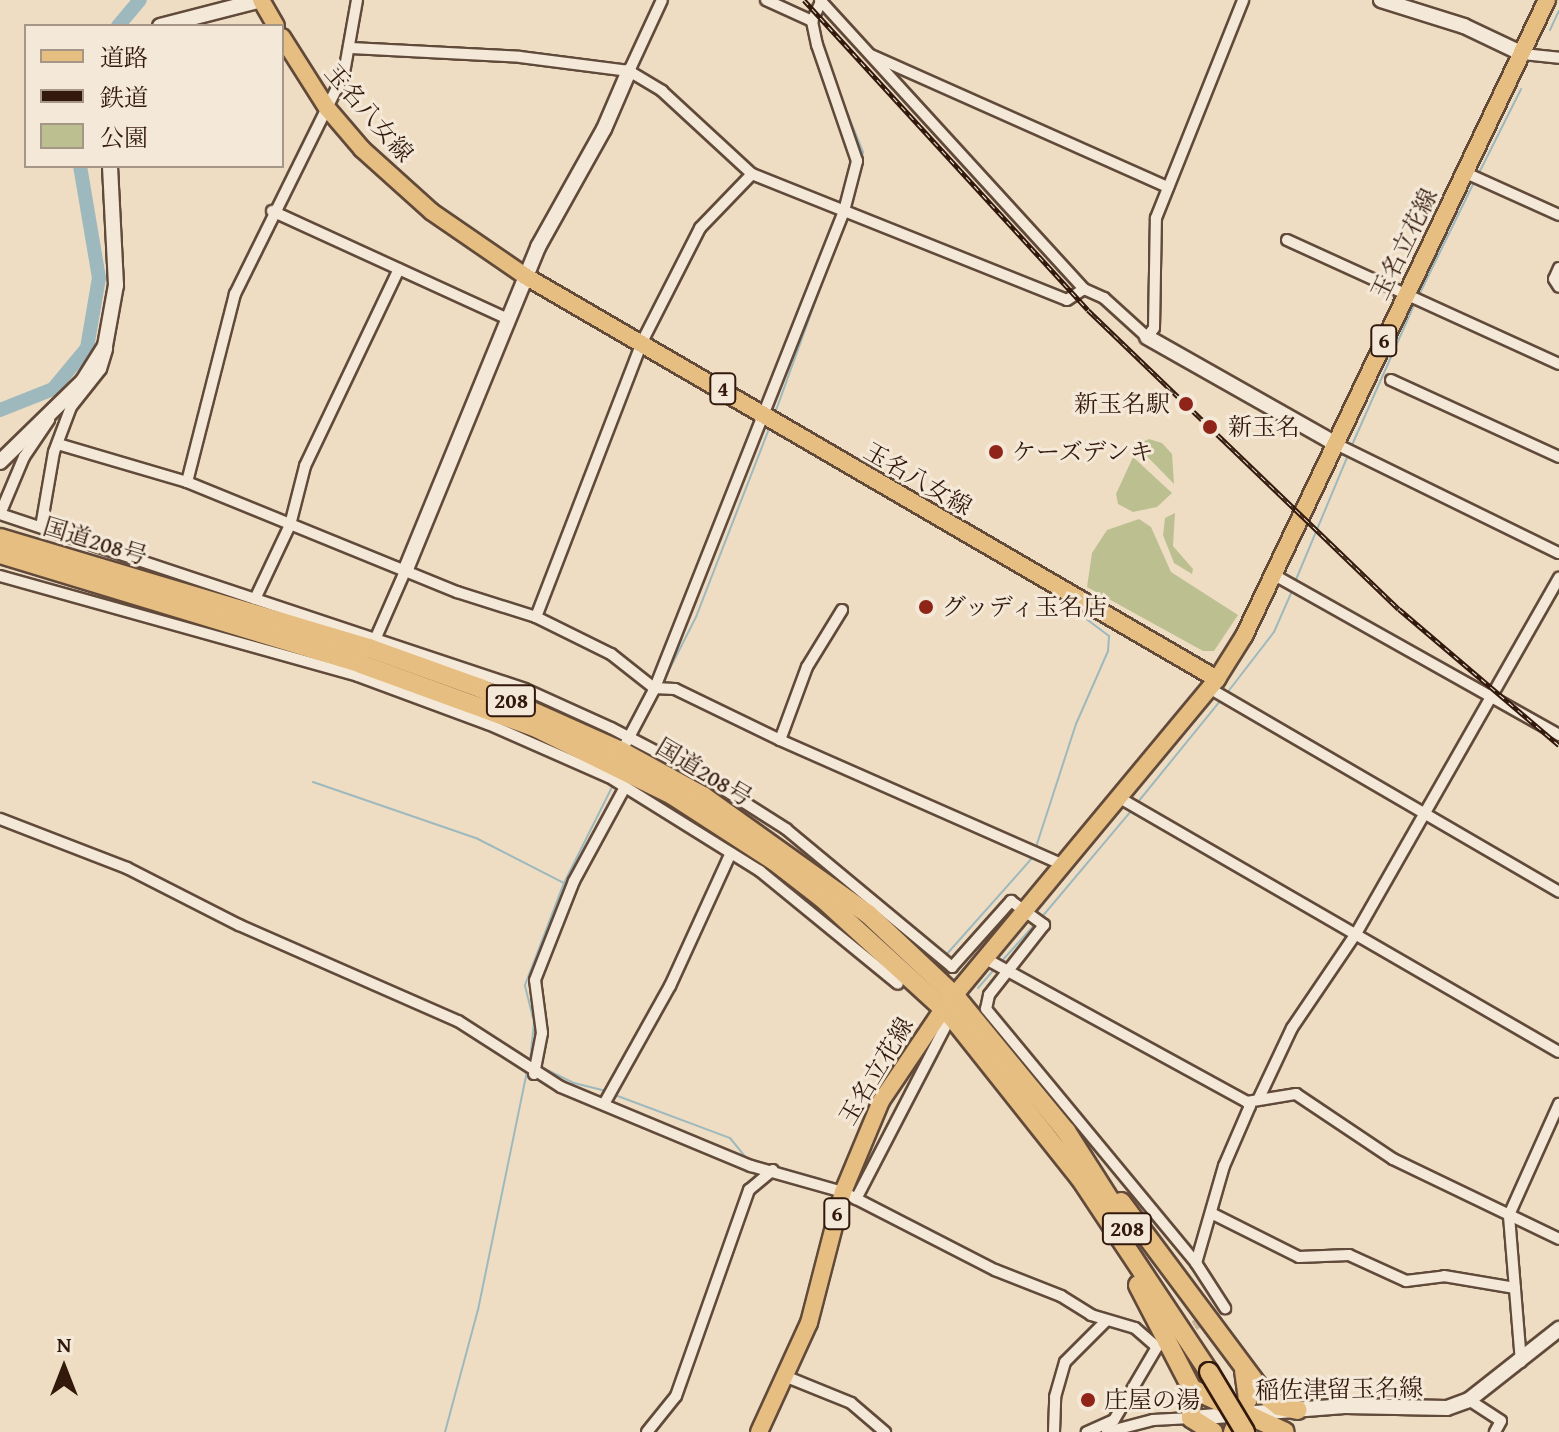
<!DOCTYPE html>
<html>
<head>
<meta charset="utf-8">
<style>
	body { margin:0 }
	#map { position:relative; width:1559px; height:1432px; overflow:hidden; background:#eeddc3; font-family:"Gentium Book Plus","Noto Serif JP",serif }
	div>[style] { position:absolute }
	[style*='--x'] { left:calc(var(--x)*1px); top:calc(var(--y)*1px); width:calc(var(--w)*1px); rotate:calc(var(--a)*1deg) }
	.green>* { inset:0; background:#bcc091 }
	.stream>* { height:2px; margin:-1px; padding:0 1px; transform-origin:1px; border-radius:1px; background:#9eb9be }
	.river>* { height:14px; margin:-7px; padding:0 7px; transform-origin:7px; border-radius:7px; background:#9eb9be }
	.street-tunnel>* { height:10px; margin-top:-5px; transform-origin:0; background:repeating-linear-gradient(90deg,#c8b69e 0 10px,transparent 0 15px) }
	.roads { filter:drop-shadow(2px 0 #614a3a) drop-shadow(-2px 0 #614a3a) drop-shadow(0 2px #614a3a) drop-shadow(0 -2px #614a3a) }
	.street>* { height:10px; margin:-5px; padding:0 5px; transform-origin:5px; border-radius:5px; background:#f4e9d8 }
	.secondary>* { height:14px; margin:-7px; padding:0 7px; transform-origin:7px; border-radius:7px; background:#f4e9d8 }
	.primary>* { height:16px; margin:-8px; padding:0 8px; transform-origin:8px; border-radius:8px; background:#e7be82 }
	.highway>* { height:18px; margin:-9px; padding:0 9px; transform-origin:9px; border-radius:9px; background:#e7be82 }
	.rail>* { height:5px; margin-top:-2.5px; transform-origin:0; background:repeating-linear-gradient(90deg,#f4e9d8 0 6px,#32190c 0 12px); box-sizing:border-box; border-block:2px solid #32190c }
	.bridges { filter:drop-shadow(2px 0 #32190c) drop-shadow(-2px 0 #32190c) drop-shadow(0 2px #32190c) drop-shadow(0 -2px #32190c) }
	.highway-bridge>* { height:18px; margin:-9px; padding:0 9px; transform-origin:9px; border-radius:9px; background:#e7be82 }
	.dots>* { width:22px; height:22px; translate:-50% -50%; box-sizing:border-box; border:4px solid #f4e9d8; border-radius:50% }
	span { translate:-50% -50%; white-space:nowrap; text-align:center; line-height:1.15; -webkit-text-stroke:6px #f4e9d8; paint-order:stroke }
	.shield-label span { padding:2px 6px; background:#f4e9d8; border:2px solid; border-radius:6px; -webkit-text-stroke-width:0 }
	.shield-label { font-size:22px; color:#32190c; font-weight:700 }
	.street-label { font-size:24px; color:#32190c }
	.poi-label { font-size:24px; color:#32190c }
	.right { translate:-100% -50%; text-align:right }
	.left { translate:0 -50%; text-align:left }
	.legend { position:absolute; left:24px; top:24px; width:260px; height:144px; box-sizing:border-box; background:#f4e9d8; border:2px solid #a69686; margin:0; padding:10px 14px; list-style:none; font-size:24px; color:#32190c }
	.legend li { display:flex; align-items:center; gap:16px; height:40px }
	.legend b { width:40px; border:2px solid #a69686 }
	.north { position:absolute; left:24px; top:1328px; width:80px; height:80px; -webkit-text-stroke:6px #f4e9d8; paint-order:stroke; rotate:0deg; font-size:22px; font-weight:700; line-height:32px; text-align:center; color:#32190c }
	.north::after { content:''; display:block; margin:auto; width:28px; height:36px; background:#32190c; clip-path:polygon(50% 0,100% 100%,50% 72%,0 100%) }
</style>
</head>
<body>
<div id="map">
	<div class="green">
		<i style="clip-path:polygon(1149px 439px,1162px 443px,1172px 454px,1174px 484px,1136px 445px)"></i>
		<i style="clip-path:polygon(1133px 457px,1172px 493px,1157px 507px,1133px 512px,1118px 504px,1116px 494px)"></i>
		<i style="clip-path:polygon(1175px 513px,1173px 546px,1193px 569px,1192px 574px,1174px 563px,1163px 535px,1165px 518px)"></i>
		<i style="clip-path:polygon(1139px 519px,1151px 527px,1171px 572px,1238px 615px,1214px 651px,1203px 651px,1087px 587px,1092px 553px,1107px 530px)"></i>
	</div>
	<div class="stream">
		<i style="--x:1550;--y:30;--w:21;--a:-65"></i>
		<i style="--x:847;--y:112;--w:43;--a:68.2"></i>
		<i style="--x:863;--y:152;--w:28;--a:103"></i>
		<i style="--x:1479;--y:173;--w:94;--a:-63.4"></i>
		<i style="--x:1419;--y:295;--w:126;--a:-64"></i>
		<i style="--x:775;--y:413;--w:170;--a:-70.1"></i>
		<i style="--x:1352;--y:445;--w:153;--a:-66.1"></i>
		<i style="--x:1295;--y:582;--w:138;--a:-67.3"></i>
		<i style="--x:661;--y:686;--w:77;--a:-63.1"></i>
		<i style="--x:696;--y:617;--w:205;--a:-68.8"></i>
		<i style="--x:1227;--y:693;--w:77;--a:-52.4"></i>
		<i style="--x:1274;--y:632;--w:45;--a:-66.3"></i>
		<i style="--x:639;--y:731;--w:44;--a:-62.9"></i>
		<i style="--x:313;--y:782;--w:172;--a:19"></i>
		<i style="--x:476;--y:838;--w:99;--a:27.1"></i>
		<i style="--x:1138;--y:802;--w:130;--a:-50.9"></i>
		<i style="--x:1036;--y:847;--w:129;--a:-72"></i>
		<i style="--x:1076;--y:724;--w:80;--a:-66.3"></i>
		<i style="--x:1108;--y:651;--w:15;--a:-86"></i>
		<i style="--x:1109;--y:636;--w:70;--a:-143.1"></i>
		<i style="--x:1041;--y:918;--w:141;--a:-49.9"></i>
		<i style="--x:946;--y:955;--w:131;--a:-48.4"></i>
		<i style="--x:1000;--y:963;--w:54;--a:-48"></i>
		<i style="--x:978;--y:988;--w:28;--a:-49"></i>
		<i style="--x:530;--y:1061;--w:39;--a:-84"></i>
		<i style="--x:534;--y:1022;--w:38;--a:-104"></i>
		<i style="--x:525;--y:985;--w:109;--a:-69.1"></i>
		<i style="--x:564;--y:883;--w:110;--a:-63.4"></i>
		<i style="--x:541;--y:1067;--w:37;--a:26"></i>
		<i style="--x:574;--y:1083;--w:33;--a:14"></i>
		<i style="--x:615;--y:1095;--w:123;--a:20.5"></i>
		<i style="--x:730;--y:1138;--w:26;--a:51"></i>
		<i style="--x:746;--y:1158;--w:78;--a:15.6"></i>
		<i style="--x:878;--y:1170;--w:138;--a:-62.3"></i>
		<i style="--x:445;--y:1432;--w:126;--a:-74.9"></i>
		<i style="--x:478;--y:1310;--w:244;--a:-78.4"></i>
	</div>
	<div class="river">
		<i style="--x:118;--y:26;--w:34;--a:-50"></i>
		<i style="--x:0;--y:410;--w:57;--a:-21.6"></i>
		<i style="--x:53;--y:389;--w:53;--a:-50.3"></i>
		<i style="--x:87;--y:348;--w:71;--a:-80.3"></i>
		<i style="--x:99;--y:278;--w:114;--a:-99.6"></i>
	</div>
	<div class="street-tunnel">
		<i style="--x:1181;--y:1333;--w:51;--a:-29.6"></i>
	</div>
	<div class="roads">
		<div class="street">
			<i style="--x:766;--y:0;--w:51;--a:24.5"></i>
			<i style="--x:820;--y:0;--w:391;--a:47.6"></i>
			<i style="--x:1084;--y:289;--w:22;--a:24"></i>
			<i style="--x:1104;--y:298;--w:58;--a:42.2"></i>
			<i style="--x:1147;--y:337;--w:11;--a:-52"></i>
			<i style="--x:1154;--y:328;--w:110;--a:-89"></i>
			<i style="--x:1156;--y:218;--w:235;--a:-68.2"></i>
			<i style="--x:351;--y:48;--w:169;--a:3"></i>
			<i style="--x:520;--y:57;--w:110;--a:7.3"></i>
			<i style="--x:629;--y:71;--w:39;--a:31"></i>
			<i style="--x:662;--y:91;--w:122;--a:42.7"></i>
			<i style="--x:752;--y:174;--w:339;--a:21.8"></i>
			<i style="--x:1067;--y:300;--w:20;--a:-33"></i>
			<i style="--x:1523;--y:54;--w:36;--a:6"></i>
			<i style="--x:871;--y:55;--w:325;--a:24"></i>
			<i style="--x:629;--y:71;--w:78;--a:-65.1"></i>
			<i style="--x:1466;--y:173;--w:102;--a:24.3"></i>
			<i style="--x:272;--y:211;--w:257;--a:24.6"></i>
			<i style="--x:1287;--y:240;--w:299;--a:24.5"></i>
			<i style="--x:1559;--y:268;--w:12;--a:114"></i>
			<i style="--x:1554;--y:279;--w:9;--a:58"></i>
			<i style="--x:1391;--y:380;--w:185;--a:24.6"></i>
			<i style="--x:1334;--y:443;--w:250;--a:26.1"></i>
			<i style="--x:58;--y:444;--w:134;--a:16.4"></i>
			<i style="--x:187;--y:482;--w:292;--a:22.2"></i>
			<i style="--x:457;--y:592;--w:83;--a:17.6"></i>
			<i style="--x:536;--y:617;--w:84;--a:26.3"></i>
			<i style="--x:611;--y:654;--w:55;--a:38.3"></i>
			<i style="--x:654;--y:688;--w:21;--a:3"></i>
			<i style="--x:675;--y:689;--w:117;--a:25.9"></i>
			<i style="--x:780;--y:740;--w:78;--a:-69.7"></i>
			<i style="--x:807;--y:667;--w:67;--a:-58.4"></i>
			<i style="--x:187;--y:482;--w:194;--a:-75.7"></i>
			<i style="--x:235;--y:294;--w:246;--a:-63.7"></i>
			<i style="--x:344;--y:73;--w:74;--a:-79.9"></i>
			<i style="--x:0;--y:514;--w:553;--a:18.43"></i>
			<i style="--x:525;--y:689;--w:94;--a:24.4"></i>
			<i style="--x:611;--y:728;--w:102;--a:27.6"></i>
			<i style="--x:701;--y:775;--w:101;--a:32.4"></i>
			<i style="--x:786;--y:829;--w:216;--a:39.7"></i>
			<i style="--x:952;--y:967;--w:89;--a:-48.2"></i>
			<i style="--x:1011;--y:901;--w:41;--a:36"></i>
			<i style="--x:1044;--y:925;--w:89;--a:128.2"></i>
			<i style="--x:989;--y:995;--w:14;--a:102"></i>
			<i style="--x:986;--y:1009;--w:330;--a:50.4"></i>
			<i style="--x:1196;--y:1263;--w:54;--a:57.2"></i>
			<i style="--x:0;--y:514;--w:62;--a:-67.2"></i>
			<i style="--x:24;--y:457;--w:45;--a:-56"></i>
			<i style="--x:41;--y:527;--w:76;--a:-80.2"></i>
			<i style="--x:54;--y:452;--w:48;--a:-69.3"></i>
			<i style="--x:71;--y:407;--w:48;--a:-51.7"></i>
			<i style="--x:101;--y:369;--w:21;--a:-73"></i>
			<i style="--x:0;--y:576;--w:372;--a:15.6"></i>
			<i style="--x:358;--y:676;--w:139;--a:20.3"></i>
			<i style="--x:488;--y:724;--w:132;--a:23.7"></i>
			<i style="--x:609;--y:777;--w:178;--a:31.9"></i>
			<i style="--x:760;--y:871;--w:178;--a:39.3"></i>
			<i style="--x:1276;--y:576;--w:325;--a:29.3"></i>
			<i style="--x:255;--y:599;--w:82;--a:-64.7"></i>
			<i style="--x:290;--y:525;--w:61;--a:-75.7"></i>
			<i style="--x:305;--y:466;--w:218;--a:-64.5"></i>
			<i style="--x:536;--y:617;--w:297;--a:-68.9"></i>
			<i style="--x:643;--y:340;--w:126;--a:-63"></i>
			<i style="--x:700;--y:228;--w:75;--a:-46.1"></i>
			<i style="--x:374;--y:642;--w:80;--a:-66.3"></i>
			<i style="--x:1209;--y:688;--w:405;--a:30.2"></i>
			<i style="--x:780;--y:740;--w:310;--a:23.8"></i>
			<i style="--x:626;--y:743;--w:60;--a:-62.2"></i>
			<i style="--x:654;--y:690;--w:515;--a:-68.36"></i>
			<i style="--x:844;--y:211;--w:52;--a:-75.4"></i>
			<i style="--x:857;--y:161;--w:123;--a:-109"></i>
			<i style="--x:817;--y:45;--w:25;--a:-102"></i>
			<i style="--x:812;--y:21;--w:23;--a:-65"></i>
			<i style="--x:1118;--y:797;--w:509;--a:30.04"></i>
			<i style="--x:0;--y:819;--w:136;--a:21.1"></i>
			<i style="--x:127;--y:868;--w:126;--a:27"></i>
			<i style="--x:239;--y:925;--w:239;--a:23.7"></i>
			<i style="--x:458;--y:1021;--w:122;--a:32.7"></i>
			<i style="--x:561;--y:1087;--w:206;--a:22.6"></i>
			<i style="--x:751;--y:1166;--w:96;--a:15.8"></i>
			<i style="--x:843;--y:1192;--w:171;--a:27.2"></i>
			<i style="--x:995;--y:1270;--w:71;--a:21.5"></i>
			<i style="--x:1061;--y:1296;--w:36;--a:32"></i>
			<i style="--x:1091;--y:1315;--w:46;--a:16.5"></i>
			<i style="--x:1135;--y:1328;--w:29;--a:41"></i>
			<i style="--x:1157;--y:1347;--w:85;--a:120.5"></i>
			<i style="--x:1114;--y:1420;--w:30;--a:156"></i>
			<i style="--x:986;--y:959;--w:298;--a:28.7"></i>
			<i style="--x:1247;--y:1102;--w:50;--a:-9.3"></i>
			<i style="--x:1296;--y:1094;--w:117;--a:33.8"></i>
			<i style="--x:1393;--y:1159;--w:184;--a:25.7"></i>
			<i style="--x:534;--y:1074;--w:42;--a:-79"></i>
			<i style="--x:542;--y:1033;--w:53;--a:-97.5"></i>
			<i style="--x:535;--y:980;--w:106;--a:-68.5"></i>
			<i style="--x:574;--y:881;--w:107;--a:-61.5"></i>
			<i style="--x:1259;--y:1098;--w:77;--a:-64.8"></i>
			<i style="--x:1292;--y:1028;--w:116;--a:-55.9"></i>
			<i style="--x:1357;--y:932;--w:408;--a:-60.3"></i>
			<i style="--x:604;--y:1104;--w:135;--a:-60.8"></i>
			<i style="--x:670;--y:986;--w:146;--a:-65.4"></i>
			<i style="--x:856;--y:1199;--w:206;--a:-62.6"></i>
			<i style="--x:1211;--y:1213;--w:98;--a:26.6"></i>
			<i style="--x:1299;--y:1257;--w:50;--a:-2.3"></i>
			<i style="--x:1349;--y:1255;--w:63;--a:24.5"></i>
			<i style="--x:1406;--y:1281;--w:38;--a:-7"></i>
			<i style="--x:1444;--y:1276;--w:72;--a:9.6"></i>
			<i style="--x:1196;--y:1263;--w:101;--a:-73.9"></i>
			<i style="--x:1224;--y:1166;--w:65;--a:-66.6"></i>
			<i style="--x:1250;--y:1106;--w:5;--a:-127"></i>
			<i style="--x:1521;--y:1362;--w:147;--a:-94.7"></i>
			<i style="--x:1509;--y:1215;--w:122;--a:-65.8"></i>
			<i style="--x:787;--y:1377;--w:69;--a:22.1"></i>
			<i style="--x:851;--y:1403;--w:45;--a:40.5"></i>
			<i style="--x:1469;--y:1400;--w:38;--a:33"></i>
			<i style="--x:1501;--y:1421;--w:13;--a:119"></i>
			<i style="--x:647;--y:1432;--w:46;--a:-51.1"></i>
			<i style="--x:676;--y:1396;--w:219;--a:-70.5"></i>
			<i style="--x:749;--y:1190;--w:31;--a:-40"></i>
			<i style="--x:1054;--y:1432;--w:35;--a:-88"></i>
			<i style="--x:1055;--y:1397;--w:36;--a:-74"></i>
			<i style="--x:1065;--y:1362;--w:59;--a:-45"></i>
			<i style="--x:1107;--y:1432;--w:48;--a:-14.6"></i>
			<i style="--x:1153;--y:1420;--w:38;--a:-3"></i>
		</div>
		<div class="secondary">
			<i style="--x:1381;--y:0;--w:87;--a:17.4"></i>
			<i style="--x:1464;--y:26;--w:65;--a:25.4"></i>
			<i style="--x:160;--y:26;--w:104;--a:-14.4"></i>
			<i style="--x:1147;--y:337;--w:215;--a:29.5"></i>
			<i style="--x:0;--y:462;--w:116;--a:-44.3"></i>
			<i style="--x:83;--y:381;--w:41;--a:-57.8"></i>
			<i style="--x:105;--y:346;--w:62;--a:-79.8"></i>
			<i style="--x:116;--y:285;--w:119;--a:-92.9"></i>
			<i style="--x:406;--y:569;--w:348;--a:-67.7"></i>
			<i style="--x:538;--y:247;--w:135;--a:-60.8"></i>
			<i style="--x:604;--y:129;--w:63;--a:-66.7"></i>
			<i style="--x:1191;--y:1418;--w:154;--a:-4.5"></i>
			<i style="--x:1345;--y:1406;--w:102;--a:1.1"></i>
			<i style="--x:1447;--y:1408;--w:23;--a:-20"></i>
			<i style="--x:1469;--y:1400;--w:115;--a:-38.3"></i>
		</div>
		<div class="primary">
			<i style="--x:261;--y:0;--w:30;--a:60"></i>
			<i style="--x:282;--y:37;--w:84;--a:57.6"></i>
			<i style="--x:327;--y:108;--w:54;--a:49.5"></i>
			<i style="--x:362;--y:149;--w:94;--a:42"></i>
			<i style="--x:432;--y:212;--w:113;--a:34.5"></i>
			<i style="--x:525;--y:276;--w:801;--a:30.22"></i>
			<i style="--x:759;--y:1432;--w:120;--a:-65.4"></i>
			<i style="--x:809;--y:1323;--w:135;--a:-75.5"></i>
			<i style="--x:843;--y:1192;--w:99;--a:-67.3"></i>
			<i style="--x:881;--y:1101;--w:111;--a:-56"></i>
			<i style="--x:943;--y:1009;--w:429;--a:-50.3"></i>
			<i style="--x:1217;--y:679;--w:51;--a:-57.9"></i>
			<i style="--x:1244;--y:636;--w:704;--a:-64.53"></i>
		</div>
		<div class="highway">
			<i style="--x:0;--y:538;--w:385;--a:16.6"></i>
			<i style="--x:369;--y:648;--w:118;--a:19.8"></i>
			<i style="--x:480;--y:688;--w:154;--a:24.1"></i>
			<i style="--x:621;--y:751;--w:94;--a:28.8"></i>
			<i style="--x:703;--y:796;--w:203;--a:35.6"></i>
			<i style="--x:868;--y:914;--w:120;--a:43.3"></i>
			<i style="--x:955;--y:996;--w:175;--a:50.6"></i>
			<i style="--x:1066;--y:1131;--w:108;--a:57.5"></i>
			<i style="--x:0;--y:554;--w:377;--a:16.9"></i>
			<i style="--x:361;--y:664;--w:184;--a:20"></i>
			<i style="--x:534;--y:727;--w:154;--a:26.2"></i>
			<i style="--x:672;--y:795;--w:121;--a:32.9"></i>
			<i style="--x:774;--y:861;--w:62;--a:37.8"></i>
			<i style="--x:823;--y:899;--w:173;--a:42.4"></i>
			<i style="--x:951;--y:1016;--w:207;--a:51.5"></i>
			<i style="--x:1080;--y:1178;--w:233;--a:56.4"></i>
			<i style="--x:1121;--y:1202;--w:241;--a:53.3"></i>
			<i style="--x:1265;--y:1395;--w:18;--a:38"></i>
			<i style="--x:1279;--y:1406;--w:19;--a:12"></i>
			<i style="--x:1138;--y:1285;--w:117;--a:62.6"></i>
			<i style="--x:1192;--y:1389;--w:29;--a:92"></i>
			<i style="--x:1191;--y:1418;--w:26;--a:32"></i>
			<i style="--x:1192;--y:1389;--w:102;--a:24.8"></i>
			<i style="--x:1233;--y:1432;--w:36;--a:-66"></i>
			<i style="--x:1248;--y:1399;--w:28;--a:-98"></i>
		</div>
	</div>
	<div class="rail">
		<i style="--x:804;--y:0;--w:420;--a:47.5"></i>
		<i style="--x:1088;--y:310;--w:431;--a:43.9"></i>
		<i style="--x:1399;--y:609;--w:210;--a:40.4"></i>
	</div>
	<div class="bridges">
		<div class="highway-bridge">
			<i style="--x:1209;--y:1372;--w:70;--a:59"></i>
		</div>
	</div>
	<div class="dots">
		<i style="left:1186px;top:404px;background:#8f2418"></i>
		<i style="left:1210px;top:427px;background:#8f2418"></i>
		<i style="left:996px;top:452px;background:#8f2418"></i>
		<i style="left:926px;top:607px;background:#8f2418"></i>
		<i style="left:1088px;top:1400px;background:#8f2418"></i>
	</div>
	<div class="shield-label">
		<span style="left:1384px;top:341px">6</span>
		<span style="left:723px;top:389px">4</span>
		<span style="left:511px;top:701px">208</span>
		<span style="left:837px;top:1214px">6</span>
		<span style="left:1127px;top:1229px">208</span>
	</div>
	<div class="street-label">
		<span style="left:369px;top:113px;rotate:49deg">玉名八女線</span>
		<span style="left:1404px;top:244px;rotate:-64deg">玉名立花線</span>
		<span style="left:918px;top:479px;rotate:30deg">玉名八女線</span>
		<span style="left:95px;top:541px;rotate:17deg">国道208号</span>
		<span style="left:704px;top:772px;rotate:31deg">国道208号</span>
		<span style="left:876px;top:1071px;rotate:-59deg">玉名立花線</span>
		<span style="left:1339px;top:1389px;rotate:-1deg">稲佐津留玉名線</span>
	</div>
	<div class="poi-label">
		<span class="right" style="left:1170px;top:404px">新玉名駅</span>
		<span class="left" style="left:1228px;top:427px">新玉名</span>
		<span class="left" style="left:1012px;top:452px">ケーズデンキ</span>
		<span class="left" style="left:942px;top:607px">グッディ玉名店</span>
		<span class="left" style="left:1104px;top:1400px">庄屋の湯</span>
	</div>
	<ul class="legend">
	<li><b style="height:10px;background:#e7be82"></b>道路</li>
	<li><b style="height:10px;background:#32190c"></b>鉄道</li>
	<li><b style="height:22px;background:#bcc091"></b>公園</li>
	</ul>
	<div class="north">N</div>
</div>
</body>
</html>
